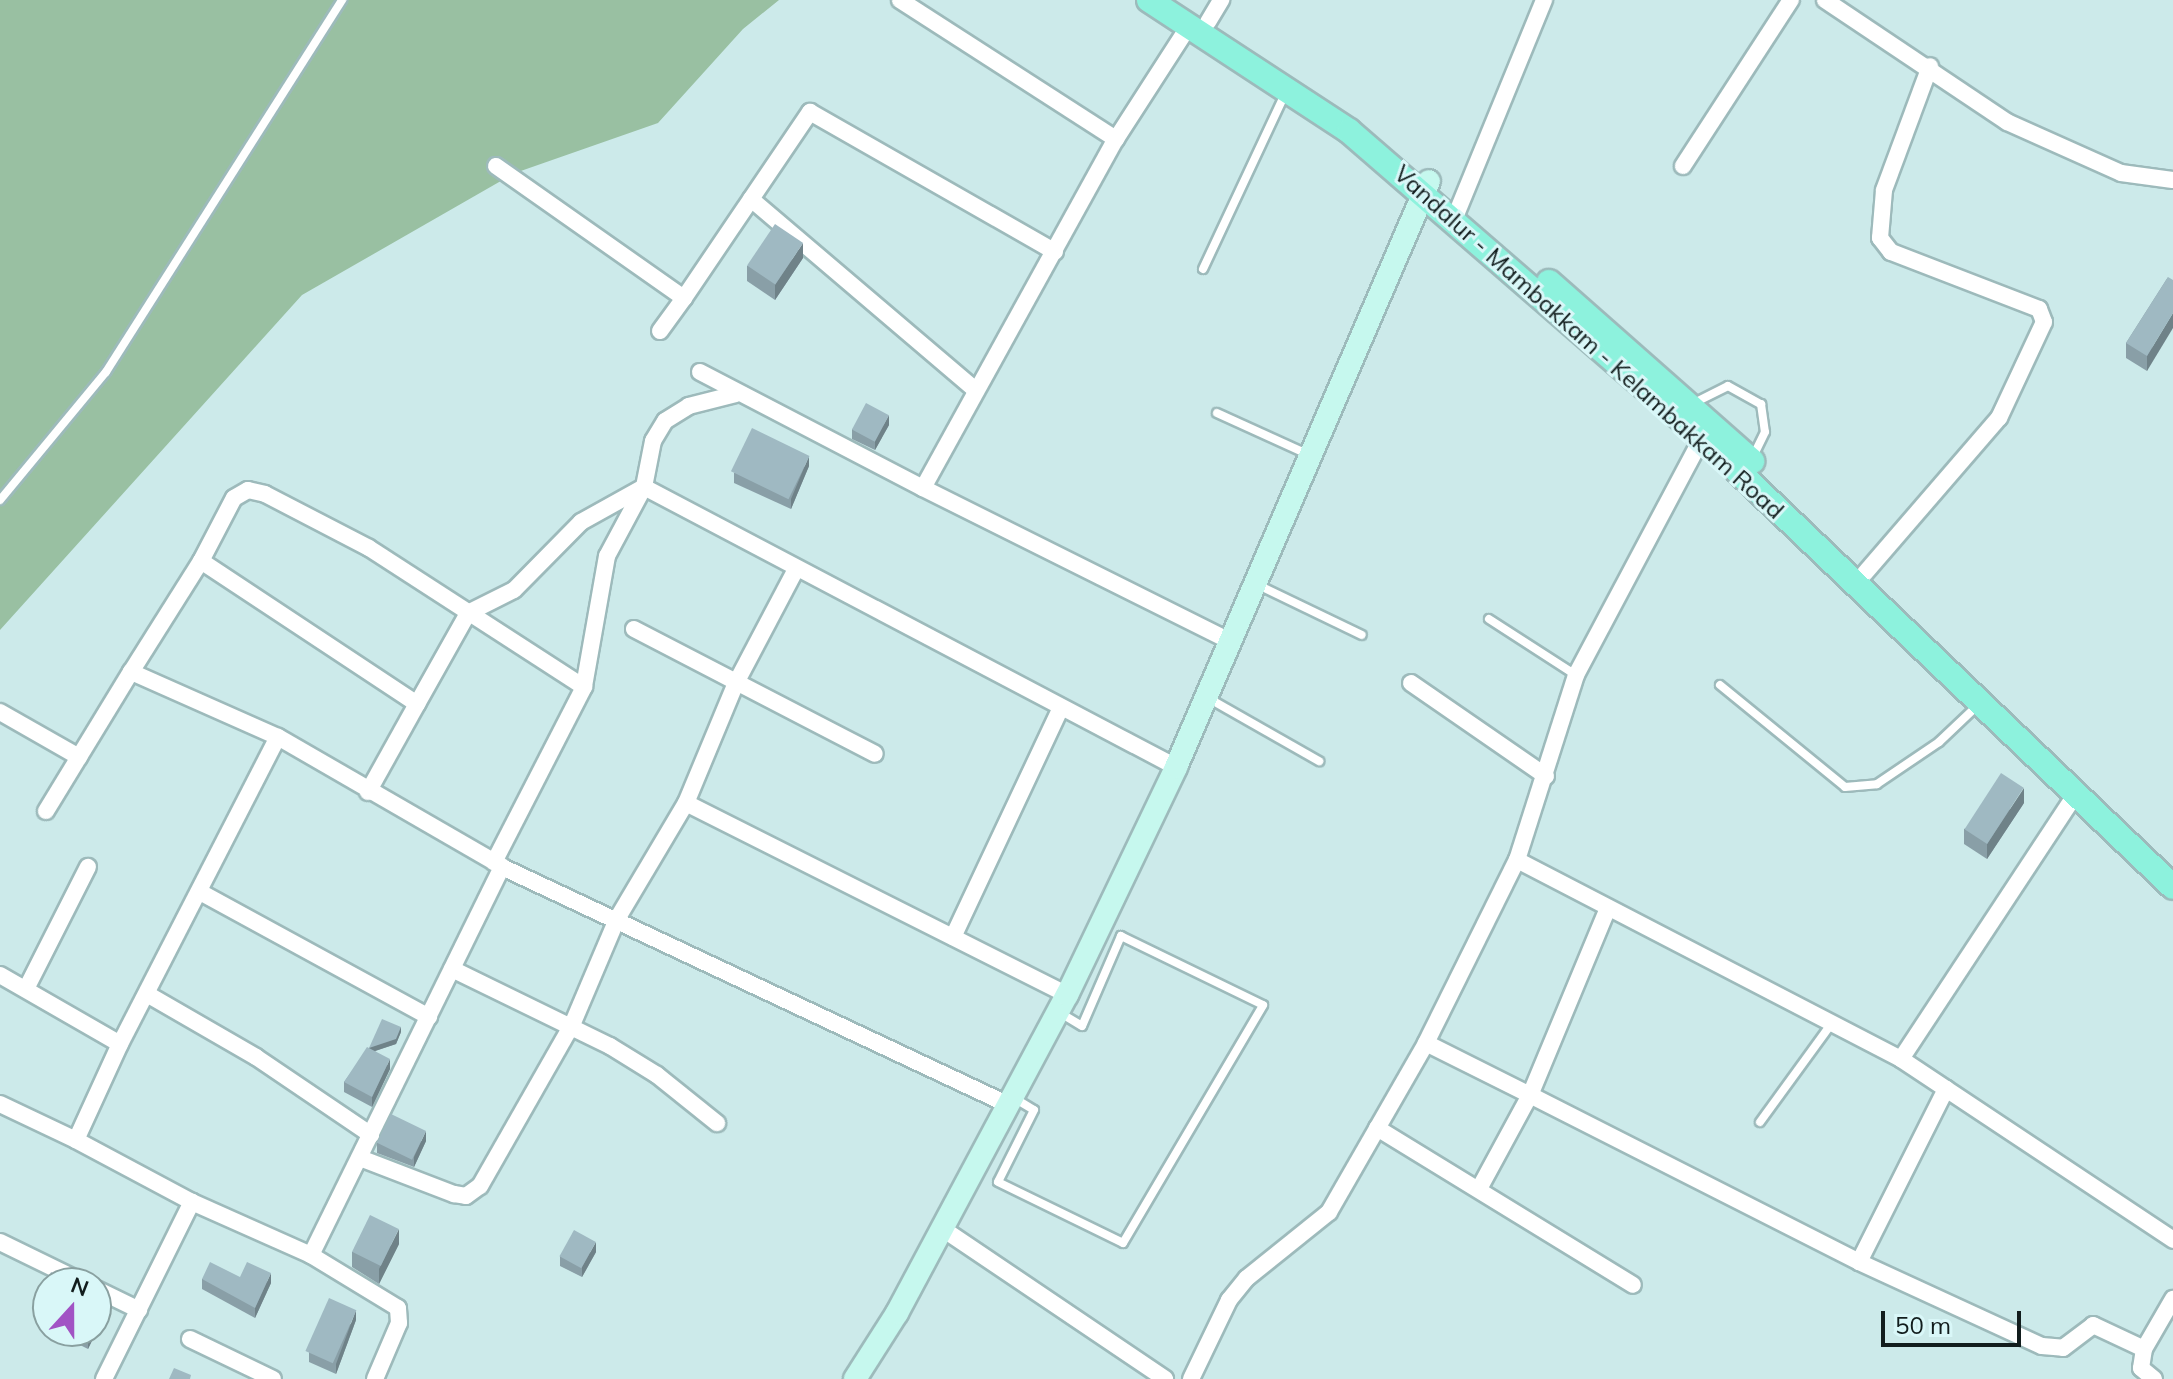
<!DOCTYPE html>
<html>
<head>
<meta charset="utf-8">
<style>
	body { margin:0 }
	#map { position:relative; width:2173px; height:1379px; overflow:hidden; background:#cceaea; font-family:Mulish,sans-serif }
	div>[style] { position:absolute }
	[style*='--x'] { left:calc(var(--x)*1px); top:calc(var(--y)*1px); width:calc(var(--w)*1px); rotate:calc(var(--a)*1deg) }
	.green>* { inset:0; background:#99c0a2 }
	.roads { filter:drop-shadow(2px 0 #9dbabb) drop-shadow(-2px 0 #9dbabb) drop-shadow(0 2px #9dbabb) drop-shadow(0 -2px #9dbabb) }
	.lane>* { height:8px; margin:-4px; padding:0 4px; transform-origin:4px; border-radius:4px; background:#fff }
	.street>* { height:16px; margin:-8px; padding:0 8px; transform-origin:8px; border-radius:8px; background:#fff }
	.secondary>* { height:22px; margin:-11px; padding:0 11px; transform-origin:11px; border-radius:11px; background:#c6f8ee }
	.primary>* { height:24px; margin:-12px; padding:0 12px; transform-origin:12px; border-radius:12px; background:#8df2dd }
	.wall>* { inset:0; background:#899fa7 }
	.shaded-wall>* { inset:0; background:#6f8288 }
	.building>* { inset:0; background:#9fb9c2; transform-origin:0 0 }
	span { translate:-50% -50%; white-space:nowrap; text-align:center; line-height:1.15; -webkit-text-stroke:6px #d9f7f8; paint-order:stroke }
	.street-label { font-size:24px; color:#121d1d }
	.north { position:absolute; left:32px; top:1267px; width:80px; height:80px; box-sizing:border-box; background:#d9f7f8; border:2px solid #89a0a0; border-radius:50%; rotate:21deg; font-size:22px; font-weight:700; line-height:32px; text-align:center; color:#121d1d }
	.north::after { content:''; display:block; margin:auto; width:28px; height:36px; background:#a153c4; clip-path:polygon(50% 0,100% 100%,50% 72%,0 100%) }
	.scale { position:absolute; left:1881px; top:1311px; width:140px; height:36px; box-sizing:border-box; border:4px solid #121d1d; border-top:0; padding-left:10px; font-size:24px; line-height:28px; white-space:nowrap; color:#121d1d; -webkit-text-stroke:6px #d9f7f8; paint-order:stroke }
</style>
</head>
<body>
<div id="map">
	<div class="green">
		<i style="clip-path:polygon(0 0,779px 0,743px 29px,658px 123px,515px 173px,302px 295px,0 630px)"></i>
	</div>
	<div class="roads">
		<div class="lane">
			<i style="--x:1203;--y:269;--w:195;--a:-64.9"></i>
			<i style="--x:1692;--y:404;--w:40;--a:-26.6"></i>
			<i style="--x:1728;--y:386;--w:38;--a:29"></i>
			<i style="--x:1761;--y:404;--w:28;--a:82"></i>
			<i style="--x:1765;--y:432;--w:30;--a:116"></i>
			<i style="--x:1217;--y:413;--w:99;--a:24.5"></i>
			<i style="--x:0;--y:500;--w:166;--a:-50.4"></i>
			<i style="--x:106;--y:372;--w:441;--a:-57.6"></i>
			<i style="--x:1258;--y:585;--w:115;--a:25.7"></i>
			<i style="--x:1489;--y:619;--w:103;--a:32.8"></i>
			<i style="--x:1720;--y:685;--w:161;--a:39.2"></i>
			<i style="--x:1845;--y:787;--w:32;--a:-5"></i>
			<i style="--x:1877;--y:784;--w:75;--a:-34.1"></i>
			<i style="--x:1939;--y:742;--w:54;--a:-43.5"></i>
			<i style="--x:1208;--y:698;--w:128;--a:29.6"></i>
			<i style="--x:1014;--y:1098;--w:23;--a:31"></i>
			<i style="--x:1034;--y:1110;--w:80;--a:116.6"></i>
			<i style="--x:998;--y:1182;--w:139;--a:26"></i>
			<i style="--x:1123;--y:1243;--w:276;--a:-59.5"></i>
			<i style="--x:1263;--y:1005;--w:158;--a:-154.1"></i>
			<i style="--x:1121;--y:936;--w:98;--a:113.4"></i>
			<i style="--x:1082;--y:1026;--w:27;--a:-149"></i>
			<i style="--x:1760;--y:1122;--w:122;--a:-54"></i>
		</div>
		<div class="street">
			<i style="--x:900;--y:0;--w:257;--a:32.8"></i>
			<i style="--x:1825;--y:0;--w:219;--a:33.8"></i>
			<i style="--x:2007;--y:122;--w:125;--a:24.1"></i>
			<i style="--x:2121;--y:173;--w:52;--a:7.7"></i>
			<i style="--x:1208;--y:22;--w:26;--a:-59"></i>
			<i style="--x:496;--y:166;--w:230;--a:35.1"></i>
			<i style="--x:684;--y:298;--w:225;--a:-55.9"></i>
			<i style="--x:810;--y:112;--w:282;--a:29.7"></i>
			<i style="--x:1683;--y:166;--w:198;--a:-57"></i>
			<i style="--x:751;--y:199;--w:293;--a:40.4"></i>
			<i style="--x:1453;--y:222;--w:240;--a:-67.7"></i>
			<i style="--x:660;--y:331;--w:41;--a:-54"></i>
			<i style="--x:700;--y:372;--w:251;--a:27.5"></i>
			<i style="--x:923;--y:488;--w:399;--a:-61.1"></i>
			<i style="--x:1116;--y:139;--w:137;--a:-57.2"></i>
			<i style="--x:736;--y:394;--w:49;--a:165.7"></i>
			<i style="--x:689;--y:406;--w:28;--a:148"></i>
			<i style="--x:665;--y:421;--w:23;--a:121"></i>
			<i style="--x:653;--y:441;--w:47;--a:101.1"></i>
			<i style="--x:644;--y:487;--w:601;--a:27.76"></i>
			<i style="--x:923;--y:488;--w:343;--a:26.5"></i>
			<i style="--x:201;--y:561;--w:71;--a:-62.4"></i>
			<i style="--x:234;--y:498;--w:16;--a:-30"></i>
			<i style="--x:248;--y:490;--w:17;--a:13"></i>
			<i style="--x:265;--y:494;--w:117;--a:27.4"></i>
			<i style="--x:369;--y:548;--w:256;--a:32.9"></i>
			<i style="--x:1865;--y:573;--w:205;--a:-49.2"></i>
			<i style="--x:1999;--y:418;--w:106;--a:-64.9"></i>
			<i style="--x:2044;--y:322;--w:14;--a:-111"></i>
			<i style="--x:2039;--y:309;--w:159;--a:-158.9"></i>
			<i style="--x:1891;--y:252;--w:18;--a:-128"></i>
			<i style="--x:1880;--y:238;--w:48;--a:-85.2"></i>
			<i style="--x:1884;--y:190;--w:132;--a:-69.6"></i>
			<i style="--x:634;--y:629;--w:271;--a:27.4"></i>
			<i style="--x:1411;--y:683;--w:164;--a:34.6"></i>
			<i style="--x:0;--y:712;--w:91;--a:29.7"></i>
			<i style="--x:278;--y:737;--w:161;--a:-156.1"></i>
			<i style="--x:131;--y:672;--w:131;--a:-57.8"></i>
			<i style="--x:201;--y:561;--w:259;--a:33.5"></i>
			<i style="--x:417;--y:704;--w:104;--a:-60.7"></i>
			<i style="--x:468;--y:613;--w:51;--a:-26.6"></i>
			<i style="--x:514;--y:590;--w:95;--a:-45.4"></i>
			<i style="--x:581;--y:522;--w:72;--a:-29.1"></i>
			<i style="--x:644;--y:487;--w:78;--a:118.2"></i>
			<i style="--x:607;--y:556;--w:133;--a:100"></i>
			<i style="--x:584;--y:687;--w:197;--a:117.2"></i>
			<i style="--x:368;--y:792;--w:101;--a:-60.9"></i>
			<i style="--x:686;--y:803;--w:427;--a:26.7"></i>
			<i style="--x:46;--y:811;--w:163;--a:-58.6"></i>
			<i style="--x:1517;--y:860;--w:433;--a:27.4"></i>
			<i style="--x:1901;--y:1059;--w:327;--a:33.6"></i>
			<i style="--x:200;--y:892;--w:261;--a:28.6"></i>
			<i style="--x:1608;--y:908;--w:203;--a:112.6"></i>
			<i style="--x:1530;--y:1095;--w:369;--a:26.9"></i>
			<i style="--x:1859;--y:1262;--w:194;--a:-63.3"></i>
			<i style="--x:953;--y:937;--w:254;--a:-64.8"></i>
			<i style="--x:452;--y:969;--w:176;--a:26"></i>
			<i style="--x:610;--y:1046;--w:55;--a:31.7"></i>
			<i style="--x:657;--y:1075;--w:77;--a:38.7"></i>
			<i style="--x:0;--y:975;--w:138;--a:29.9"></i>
			<i style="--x:26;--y:989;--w:137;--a:-63.1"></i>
			<i style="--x:147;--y:994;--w:126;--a:30"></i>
			<i style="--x:256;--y:1057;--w:139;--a:34.1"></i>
			<i style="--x:1426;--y:1043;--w:116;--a:26.6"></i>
			<i style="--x:1530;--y:1095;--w:105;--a:118.5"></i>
			<i style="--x:1901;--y:1059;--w:318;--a:-56.6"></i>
			<i style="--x:0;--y:1104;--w:84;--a:25.3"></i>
			<i style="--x:1377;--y:1128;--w:300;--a:31.5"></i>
			<i style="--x:360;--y:1158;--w:101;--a:21"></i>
			<i style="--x:454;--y:1194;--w:12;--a:9"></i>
			<i style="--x:466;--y:1196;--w:17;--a:-36"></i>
			<i style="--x:480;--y:1186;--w:185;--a:-60.3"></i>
			<i style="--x:572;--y:1025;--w:115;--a:-67"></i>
			<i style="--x:617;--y:919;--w:135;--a:-59.3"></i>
			<i style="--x:686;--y:803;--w:130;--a:-67.4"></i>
			<i style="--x:736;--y:683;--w:129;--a:-62.2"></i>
			<i style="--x:943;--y:1229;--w:268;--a:34"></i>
			<i style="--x:0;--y:1242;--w:93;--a:26"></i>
			<i style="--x:311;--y:1255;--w:130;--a:-156"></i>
			<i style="--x:192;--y:1202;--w:132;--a:-151.9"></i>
			<i style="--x:76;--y:1140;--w:106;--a:-65.4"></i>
			<i style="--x:120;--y:1044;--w:345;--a:-62.8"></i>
			<i style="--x:278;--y:737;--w:258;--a:30"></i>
			<i style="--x:1859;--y:1262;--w:201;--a:24.7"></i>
			<i style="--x:2042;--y:1346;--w:21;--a:5"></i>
			<i style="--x:2063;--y:1348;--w:38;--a:-37"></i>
			<i style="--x:2093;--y:1325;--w:56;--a:25.2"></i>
			<i style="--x:96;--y:1289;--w:48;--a:26"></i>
			<i style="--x:190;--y:1339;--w:92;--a:25.7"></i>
			<i style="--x:104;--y:1379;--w:198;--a:-63.6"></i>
			<i style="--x:375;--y:1379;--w:61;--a:-66.8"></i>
			<i style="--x:399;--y:1323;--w:15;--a:-94"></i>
			<i style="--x:398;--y:1308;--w:102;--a:-148.7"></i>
			<i style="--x:311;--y:1255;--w:432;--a:-63.8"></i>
			<i style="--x:502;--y:867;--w:560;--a:25.15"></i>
			<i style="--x:1191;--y:1379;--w:88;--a:-64.3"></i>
			<i style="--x:1229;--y:1300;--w:28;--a:-51"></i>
			<i style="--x:1247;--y:1278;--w:105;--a:-38.8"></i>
			<i style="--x:1329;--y:1212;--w:195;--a:-60.1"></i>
			<i style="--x:1426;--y:1043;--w:204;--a:-63.6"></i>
			<i style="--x:1517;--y:860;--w:194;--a:-72.3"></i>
			<i style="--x:1576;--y:675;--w:277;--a:-62"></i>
			<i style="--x:2154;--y:1379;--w:17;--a:-140"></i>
			<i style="--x:2141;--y:1368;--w:19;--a:-81"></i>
			<i style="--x:2144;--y:1349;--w:58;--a:-59.9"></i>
		</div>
		<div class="secondary">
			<i style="--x:855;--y:1379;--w:78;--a:-57.5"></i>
			<i style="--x:897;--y:1313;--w:361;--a:-61.9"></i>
			<i style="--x:1067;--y:995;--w:253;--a:-64.4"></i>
			<i style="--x:1176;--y:767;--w:638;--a:-66.65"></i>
		</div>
		<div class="primary">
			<i style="--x:1149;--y:0;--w:239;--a:33.2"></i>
			<i style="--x:1349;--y:131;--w:467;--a:40.9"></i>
			<i style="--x:1702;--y:437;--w:651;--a:43.69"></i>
			<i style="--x:1549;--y:282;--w:271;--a:41.4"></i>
		</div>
	</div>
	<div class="wall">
		<i style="clip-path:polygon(803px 258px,775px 300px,747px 281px,747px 266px)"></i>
		<i style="clip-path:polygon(2168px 277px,2147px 371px,2126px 358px,2126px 343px)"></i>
		<i style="clip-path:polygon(889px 425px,875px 450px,852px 439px,852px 429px)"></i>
		<i style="clip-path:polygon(809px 466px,791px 509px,734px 483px,734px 473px)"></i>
		<i style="clip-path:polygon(2024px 803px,1987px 859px,1964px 844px,1964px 829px)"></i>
		<i style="clip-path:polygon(401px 1032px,396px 1044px,375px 1051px,390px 1069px,372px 1107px,344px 1092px,344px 1082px,369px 1048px)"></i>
		<i style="clip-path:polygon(426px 1141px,414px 1167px,377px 1153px,377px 1143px)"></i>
		<i style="clip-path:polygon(399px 1244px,379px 1284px,352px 1267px,352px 1252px)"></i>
		<i style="clip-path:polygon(596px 1252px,582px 1277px,560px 1266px,560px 1256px)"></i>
		<i style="clip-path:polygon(240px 1277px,271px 1283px,255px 1318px,202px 1289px,202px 1279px)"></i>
		<i style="clip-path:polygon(48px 1283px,48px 1329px,37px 1323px,37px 1309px)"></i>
		<i style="clip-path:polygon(105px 1314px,88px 1349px,52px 1331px,96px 1331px)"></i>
		<i style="clip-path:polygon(356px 1320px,336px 1374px,309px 1362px,309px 1352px)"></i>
	</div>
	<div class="shaded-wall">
		<i style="clip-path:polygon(803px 243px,803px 258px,775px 300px,775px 285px)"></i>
		<i style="clip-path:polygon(2173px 313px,2173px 328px,2147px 371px,2147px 356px)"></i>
		<i style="clip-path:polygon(889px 415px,889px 425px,875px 450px,875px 440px)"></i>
		<i style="clip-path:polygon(809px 456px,809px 466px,791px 509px,791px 499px)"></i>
		<i style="clip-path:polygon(2024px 788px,2024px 803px,1987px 859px,1987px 844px)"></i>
		<i style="clip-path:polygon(401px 1027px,401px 1032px,396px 1044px,369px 1053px,369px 1048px)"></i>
		<i style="clip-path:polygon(390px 1059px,390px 1069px,372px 1107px,372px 1097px)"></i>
		<i style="clip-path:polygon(426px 1131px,426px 1141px,414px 1167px,414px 1157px)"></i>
		<i style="clip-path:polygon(399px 1229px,399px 1244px,379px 1284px,379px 1269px)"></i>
		<i style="clip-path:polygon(596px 1242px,596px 1252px,582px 1277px,582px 1267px)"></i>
		<i style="clip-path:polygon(271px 1273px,271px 1283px,255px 1318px,255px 1308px)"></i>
		<i style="clip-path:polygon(105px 1299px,105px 1314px,88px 1349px,88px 1334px,89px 1331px,96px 1331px,96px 1317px)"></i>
		<i style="clip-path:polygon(356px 1310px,356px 1320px,336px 1374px,336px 1364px)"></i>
	</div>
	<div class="building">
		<i style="left:775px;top:224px;width:34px;height:50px;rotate:34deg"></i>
		<i style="clip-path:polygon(2168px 277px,2173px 280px,2173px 313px,2147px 356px,2126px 343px)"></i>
		<i style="left:866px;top:403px;width:26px;height:30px;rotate:28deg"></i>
		<i style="left:752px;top:428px;width:64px;height:48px;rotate:26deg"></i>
		<i style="left:2001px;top:773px;width:27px;height:67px;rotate:33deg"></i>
		<i style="clip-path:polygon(382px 1019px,401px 1027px,396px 1039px,369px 1048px)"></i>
		<i style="clip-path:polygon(367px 1047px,390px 1059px,372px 1097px,344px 1082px)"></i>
		<i style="left:391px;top:1114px;width:39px;height:32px;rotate:26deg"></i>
		<i style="left:370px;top:1215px;width:32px;height:41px;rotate:26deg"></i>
		<i style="left:574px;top:1230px;width:25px;height:30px;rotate:29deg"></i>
		<i style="clip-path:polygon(210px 1262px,240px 1277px,247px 1262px,271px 1273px,255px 1308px,202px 1279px)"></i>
		<i style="clip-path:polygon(51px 1272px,72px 1283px,48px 1283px,48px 1314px,37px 1309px)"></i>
		<i style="clip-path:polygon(96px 1295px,105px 1299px,96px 1317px)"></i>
		<i style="left:329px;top:1298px;width:30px;height:58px;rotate:24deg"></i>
		<i style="clip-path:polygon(174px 1368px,191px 1375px,190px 1379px,169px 1379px)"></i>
	</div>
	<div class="street-label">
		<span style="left:1589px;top:342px;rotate:42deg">Vandalur - Mambakkam - Kelambakkam Road</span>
	</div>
	<div class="north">N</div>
	<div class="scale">50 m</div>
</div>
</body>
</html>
